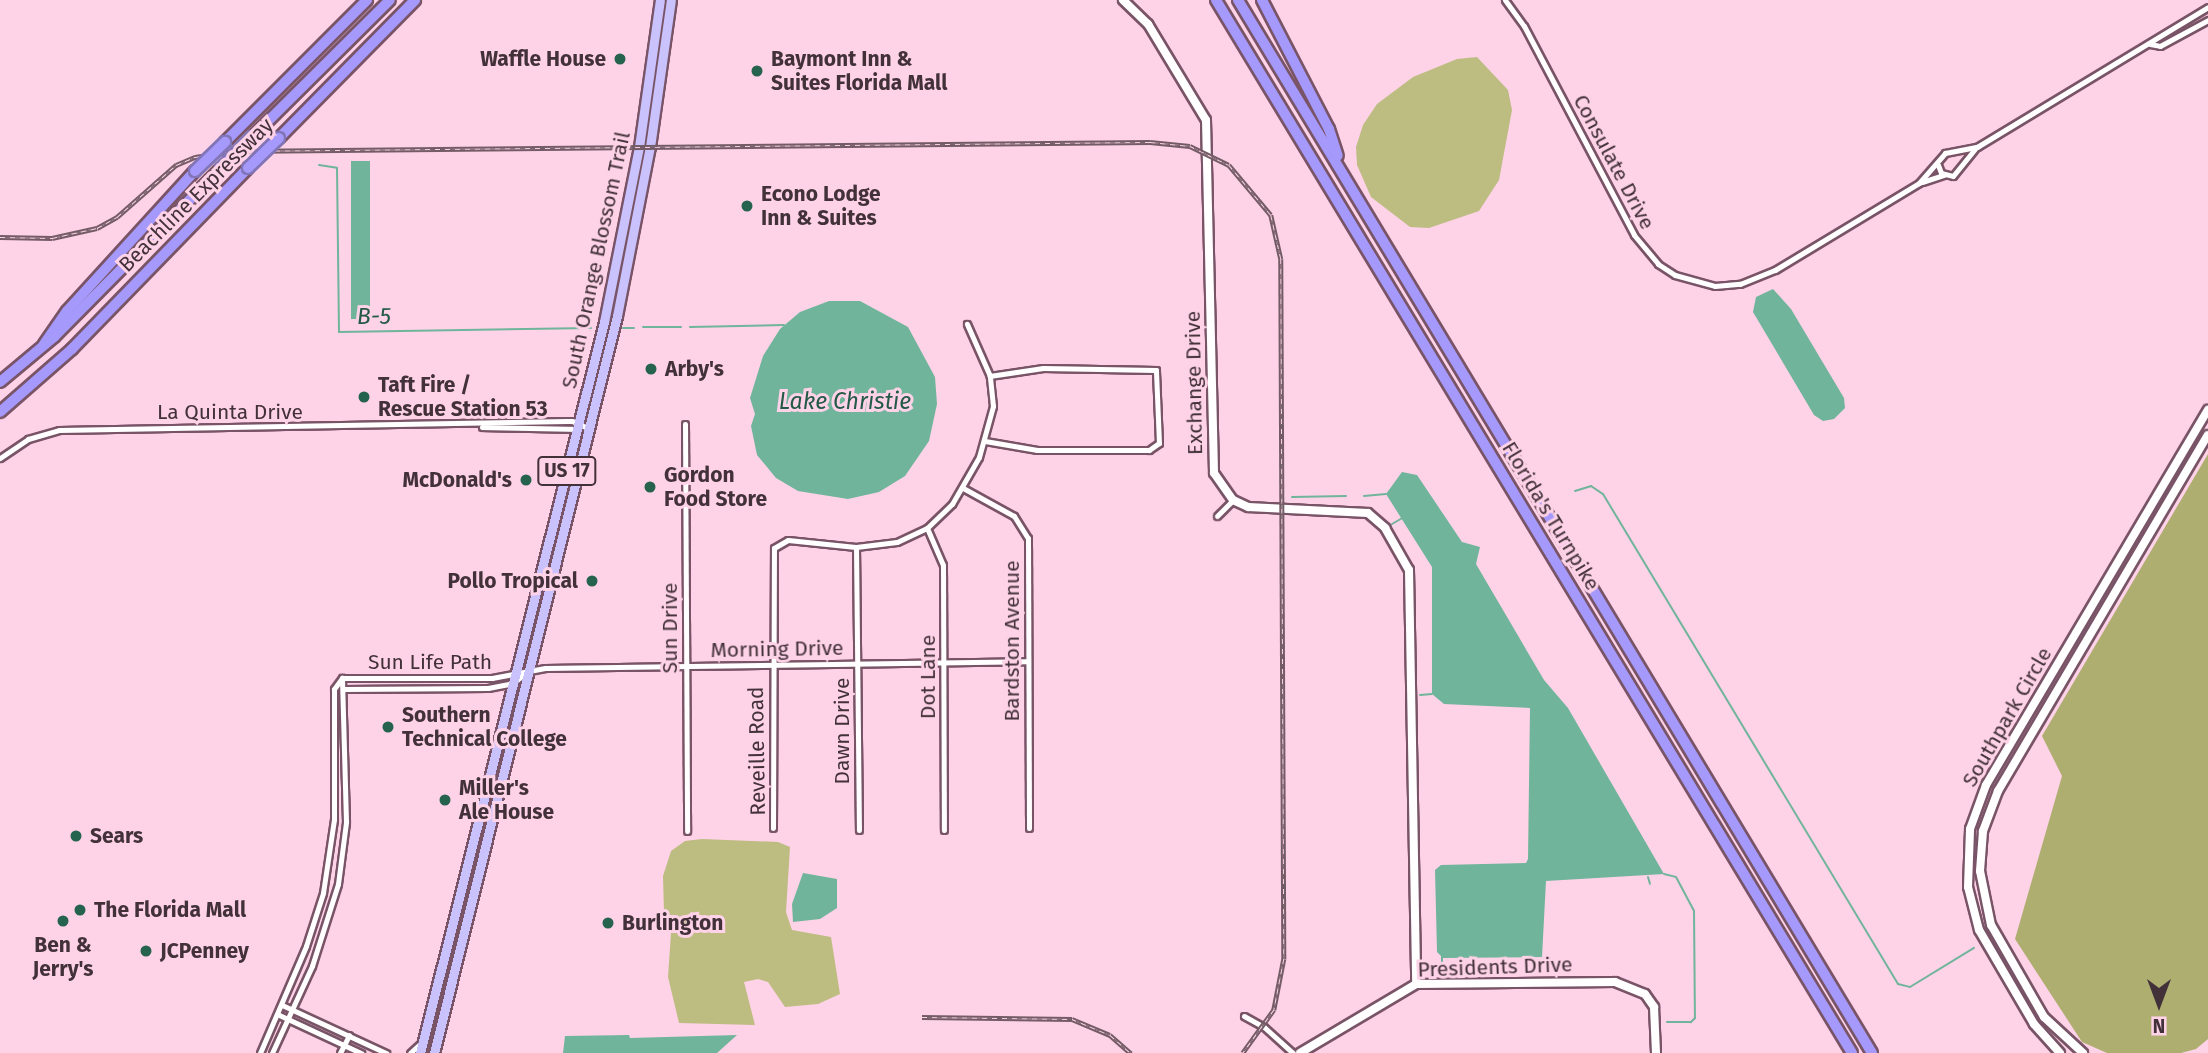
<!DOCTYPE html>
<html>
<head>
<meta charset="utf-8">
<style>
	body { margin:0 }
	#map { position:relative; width:2208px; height:1053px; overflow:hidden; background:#fed2e7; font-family:"Fira Sans",sans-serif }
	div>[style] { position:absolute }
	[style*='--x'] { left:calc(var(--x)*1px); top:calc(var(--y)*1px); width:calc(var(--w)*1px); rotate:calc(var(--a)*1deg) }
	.green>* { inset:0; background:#bdbd82 }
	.forest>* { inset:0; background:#aeae71 }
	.water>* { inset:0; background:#70b59b; transform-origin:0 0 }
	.stream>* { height:2px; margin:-1px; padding:0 1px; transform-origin:1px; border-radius:1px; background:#70b59b }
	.roads { filter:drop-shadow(2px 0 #795467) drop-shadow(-2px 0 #795467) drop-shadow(0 2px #795467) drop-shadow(0 -2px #795467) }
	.street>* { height:5px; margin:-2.5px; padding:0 2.5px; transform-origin:2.5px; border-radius:2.5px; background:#fff }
	.secondary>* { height:8px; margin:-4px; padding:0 4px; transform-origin:4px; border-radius:4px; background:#fff }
	.primary>* { height:9px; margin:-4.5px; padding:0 4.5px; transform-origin:4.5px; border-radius:4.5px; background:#c9c2fd }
	.highway>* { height:10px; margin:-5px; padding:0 5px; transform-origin:5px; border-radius:5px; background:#a599fb }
	.rail>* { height:4.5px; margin-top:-2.25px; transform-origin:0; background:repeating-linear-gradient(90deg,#fed2e7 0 5px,#745c67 0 10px); box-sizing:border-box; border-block:2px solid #745c67 }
	.bridges { filter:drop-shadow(2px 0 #8275b7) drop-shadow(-2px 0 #8275b7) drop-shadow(0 2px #8275b7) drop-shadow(0 -2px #8275b7) }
	.highway-bridge>* { height:10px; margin:-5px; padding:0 5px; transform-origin:5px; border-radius:5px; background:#a599fb }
	.dots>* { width:19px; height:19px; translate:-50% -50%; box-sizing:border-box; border:4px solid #fed2e7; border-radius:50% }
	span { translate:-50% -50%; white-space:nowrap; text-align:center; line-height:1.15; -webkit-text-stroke:6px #fed2e7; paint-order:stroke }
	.shield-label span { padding:2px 5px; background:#fed2e7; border:2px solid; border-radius:5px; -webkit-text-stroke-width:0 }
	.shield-label { font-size:19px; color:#423139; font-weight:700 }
	.poi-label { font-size:21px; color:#423139; font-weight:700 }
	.right { translate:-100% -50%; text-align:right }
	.left { translate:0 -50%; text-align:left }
	.street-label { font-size:21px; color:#423139 }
	.water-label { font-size:23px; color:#235a47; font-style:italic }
	.north { position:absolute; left:2124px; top:969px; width:70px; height:70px; -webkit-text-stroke:5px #fed2e7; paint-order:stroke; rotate:180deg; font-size:19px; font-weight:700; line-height:28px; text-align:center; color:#423139 }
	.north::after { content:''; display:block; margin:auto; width:24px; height:32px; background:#423139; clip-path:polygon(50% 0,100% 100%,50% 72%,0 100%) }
</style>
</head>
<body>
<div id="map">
	<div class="green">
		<i style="clip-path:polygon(1477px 57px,1508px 90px,1512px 110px,1499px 180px,1479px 211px,1429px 228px,1410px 227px,1371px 197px,1357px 165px,1356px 147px,1363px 125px,1377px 104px,1413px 77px,1457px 59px)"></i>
		<i style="clip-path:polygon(702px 839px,778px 842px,790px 847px,786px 912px,792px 930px,831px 937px,840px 994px,818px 1004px,785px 1007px,768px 982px,758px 979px,744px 982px,755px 1025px,679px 1023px,668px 977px,671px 933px,664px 913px,663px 876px,671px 851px,685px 841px)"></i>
	</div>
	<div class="forest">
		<i style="clip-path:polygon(2208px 454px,2208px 1039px,2196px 1049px,2181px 1053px,2107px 1053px,2082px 1042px,2015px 939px,2062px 776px,2042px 736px)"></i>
	</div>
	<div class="water">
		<i style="left:351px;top:161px;width:19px;height:158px"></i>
		<i style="clip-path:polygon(1773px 289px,1791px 309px,1844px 398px,1845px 408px,1834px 419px,1823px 421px,1814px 415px,1753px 312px,1756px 297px)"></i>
		<i style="clip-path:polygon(829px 301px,860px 301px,908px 327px,935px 377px,937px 404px,929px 441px,905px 476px,879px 492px,848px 499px,798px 491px,776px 478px,757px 455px,751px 426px,755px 414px,750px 398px,763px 356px,780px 329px,800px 312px)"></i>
		<i style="clip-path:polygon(1402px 472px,1417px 475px,1462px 542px,1480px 547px,1476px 564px,1544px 680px,1568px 708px,1664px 874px,1546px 881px,1542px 957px,1443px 958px,1437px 952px,1435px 870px,1441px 865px,1526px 863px,1528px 859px,1530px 708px,1444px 704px,1432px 694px,1432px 567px,1386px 494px)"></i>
		<i style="clip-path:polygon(803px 873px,837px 879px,837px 908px,820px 919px,793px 922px,792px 904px)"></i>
		<i style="clip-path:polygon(629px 1035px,630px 1038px,737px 1035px,717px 1053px,563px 1053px,565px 1036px)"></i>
	</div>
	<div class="stream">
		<i style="--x:319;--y:165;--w:18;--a:9"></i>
		<i style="--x:337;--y:168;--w:164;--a:89.3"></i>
		<i style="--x:339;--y:332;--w:252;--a:-0.9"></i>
		<i style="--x:643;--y:327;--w:38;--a:0"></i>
		<i style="--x:690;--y:327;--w:94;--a:-1.2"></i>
		<i style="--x:623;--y:328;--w:11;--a:0"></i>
		<i style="--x:1575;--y:491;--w:17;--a:-17"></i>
		<i style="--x:1591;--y:486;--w:14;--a:34"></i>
		<i style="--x:1603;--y:494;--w:572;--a:58.95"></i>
		<i style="--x:1898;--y:984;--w:12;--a:14"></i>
		<i style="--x:1910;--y:987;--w:75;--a:-31.4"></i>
		<i style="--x:1364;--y:496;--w:22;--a:-5"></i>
		<i style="--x:1292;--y:497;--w:54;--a:-1.1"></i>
		<i style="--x:1392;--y:524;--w:14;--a:-30"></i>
		<i style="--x:1420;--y:695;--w:12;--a:-5"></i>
		<i style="--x:1664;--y:874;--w:12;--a:14"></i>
		<i style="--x:1676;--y:877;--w:38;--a:62"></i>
		<i style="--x:1694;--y:911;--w:107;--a:89.5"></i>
		<i style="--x:1695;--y:1018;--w:6;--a:135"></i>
		<i style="--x:1691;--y:1022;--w:24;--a:180"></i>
		<i style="--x:1648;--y:877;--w:7;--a:74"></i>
		<i style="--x:1442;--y:956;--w:23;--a:90"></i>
	</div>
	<div class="roads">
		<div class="street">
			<i style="--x:1505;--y:0;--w:32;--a:54"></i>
			<i style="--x:1524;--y:26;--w:236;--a:62.2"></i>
			<i style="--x:1634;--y:235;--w:38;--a:50"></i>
			<i style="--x:1658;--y:264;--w:20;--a:33"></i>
			<i style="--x:1675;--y:275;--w:41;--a:15.4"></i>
			<i style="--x:1715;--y:286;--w:25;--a:-5"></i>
			<i style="--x:1740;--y:284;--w:38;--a:-22"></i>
			<i style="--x:1775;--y:270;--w:168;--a:-31.1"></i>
			<i style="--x:1919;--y:183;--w:40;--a:-49"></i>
			<i style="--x:1945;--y:153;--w:33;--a:-11"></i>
			<i style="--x:1977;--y:147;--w:270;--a:-31.2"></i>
			<i style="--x:2150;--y:44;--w:10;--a:11"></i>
			<i style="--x:2160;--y:46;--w:55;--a:-28.4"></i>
			<i style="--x:1938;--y:165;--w:9;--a:69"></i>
			<i style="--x:1941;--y:173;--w:12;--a:14"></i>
			<i style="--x:1953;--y:176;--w:35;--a:-51"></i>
			<i style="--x:1922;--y:182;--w:23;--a:-18"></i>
			<i style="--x:685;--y:424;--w:407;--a:89.7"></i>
			<i style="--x:482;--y:427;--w:95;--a:1.2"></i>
			<i style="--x:985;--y:441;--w:53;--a:9.8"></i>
			<i style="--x:1037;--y:450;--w:112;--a:0"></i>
			<i style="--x:1149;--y:450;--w:12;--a:-35"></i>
			<i style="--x:1159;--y:443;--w:73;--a:-92.4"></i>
			<i style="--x:1156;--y:370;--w:113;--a:-179"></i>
			<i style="--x:1043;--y:368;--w:54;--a:171.4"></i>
			<i style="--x:0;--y:458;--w:34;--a:-34"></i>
			<i style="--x:28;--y:439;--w:32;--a:-16"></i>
			<i style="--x:59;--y:430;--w:513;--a:-1.01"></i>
			<i style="--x:572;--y:421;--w:20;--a:24"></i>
			<i style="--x:963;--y:488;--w:58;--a:28.8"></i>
			<i style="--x:1014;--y:516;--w:26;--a:58"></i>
			<i style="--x:1028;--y:538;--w:290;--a:89.8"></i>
			<i style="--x:1217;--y:516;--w:23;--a:-45"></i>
			<i style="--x:927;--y:528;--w:40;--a:66.6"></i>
			<i style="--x:943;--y:565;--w:265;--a:89.8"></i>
			<i style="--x:856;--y:547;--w:283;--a:89.4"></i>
			<i style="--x:342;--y:678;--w:150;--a:0"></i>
			<i style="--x:492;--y:678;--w:54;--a:-10.7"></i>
			<i style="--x:545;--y:668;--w:483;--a:-0.8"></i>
			<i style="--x:344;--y:689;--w:144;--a:-0.4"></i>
			<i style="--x:488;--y:688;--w:25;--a:-11"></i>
			<i style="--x:513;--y:683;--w:16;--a:-38"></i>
			<i style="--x:773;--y:828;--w:280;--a:-89.8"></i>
			<i style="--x:774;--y:548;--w:16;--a:-30"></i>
			<i style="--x:788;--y:540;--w:68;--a:5.9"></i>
			<i style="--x:856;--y:547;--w:41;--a:-7"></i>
			<i style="--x:897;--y:542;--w:33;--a:-25"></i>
			<i style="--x:927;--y:528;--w:35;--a:-44"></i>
			<i style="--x:952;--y:504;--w:54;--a:-60.1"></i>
			<i style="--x:979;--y:457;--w:53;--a:-74.6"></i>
			<i style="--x:993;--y:406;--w:30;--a:-96"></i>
			<i style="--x:990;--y:376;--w:57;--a:-113.9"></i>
			<i style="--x:282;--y:1005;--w:115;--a:24.8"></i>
			<i style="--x:277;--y:1014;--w:93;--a:24.9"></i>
			<i style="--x:1244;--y:1016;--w:23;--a:29"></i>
			<i style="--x:1264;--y:1027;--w:39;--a:42"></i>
			<i style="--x:260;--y:1053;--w:116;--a:-66.7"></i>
			<i style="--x:306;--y:946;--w:56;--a:-72.2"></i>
			<i style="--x:323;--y:893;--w:75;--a:-81.5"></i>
			<i style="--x:334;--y:819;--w:130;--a:-90"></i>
			<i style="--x:334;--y:689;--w:14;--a:-54"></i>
			<i style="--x:272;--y:1053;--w:96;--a:-65.3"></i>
			<i style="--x:312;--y:966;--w:86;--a:-72.4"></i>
			<i style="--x:338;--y:884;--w:63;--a:-82.6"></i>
			<i style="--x:346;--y:822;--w:144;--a:-91.6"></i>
			<i style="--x:340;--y:1053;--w:20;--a:-63"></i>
			<i style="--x:410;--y:1053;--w:15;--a:-42"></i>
		</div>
		<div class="secondary">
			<i style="--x:1123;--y:0;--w:35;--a:44"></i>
			<i style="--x:1148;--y:24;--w:112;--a:58.9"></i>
			<i style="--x:1206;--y:120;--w:353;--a:88.7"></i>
			<i style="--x:1214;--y:473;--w:33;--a:55"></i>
			<i style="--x:1233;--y:500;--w:17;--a:25"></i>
			<i style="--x:1248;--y:507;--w:120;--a:2.9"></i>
			<i style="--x:1368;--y:513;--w:23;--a:41"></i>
			<i style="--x:1385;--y:528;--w:48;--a:60.3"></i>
			<i style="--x:1409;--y:570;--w:414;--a:89"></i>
			<i style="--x:1300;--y:1053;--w:135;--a:-30.7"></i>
			<i style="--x:1416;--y:984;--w:199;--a:-0.6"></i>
			<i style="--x:1615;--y:982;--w:32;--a:22"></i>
			<i style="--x:1645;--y:994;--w:16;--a:55"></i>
			<i style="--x:1654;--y:1007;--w:46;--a:87.5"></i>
			<i style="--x:2060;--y:1053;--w:39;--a:-132"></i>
			<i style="--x:2034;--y:1024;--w:109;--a:-120.3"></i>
			<i style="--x:1979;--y:930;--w:44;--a:-104.3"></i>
			<i style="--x:1968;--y:887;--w:58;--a:-88"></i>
			<i style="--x:1970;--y:829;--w:47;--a:-70"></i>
			<i style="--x:1986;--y:785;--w:436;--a:-59.4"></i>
			<i style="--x:2083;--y:1053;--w:53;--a:-137.3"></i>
			<i style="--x:2044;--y:1017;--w:106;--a:-119.9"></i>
			<i style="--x:1991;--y:925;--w:55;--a:-101.5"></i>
			<i style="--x:1980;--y:871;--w:40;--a:-85.7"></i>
			<i style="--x:1983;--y:831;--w:43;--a:-69.4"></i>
			<i style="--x:1998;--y:791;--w:413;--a:-59.5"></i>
		</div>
		<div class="primary">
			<i style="--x:420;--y:1053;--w:754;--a:-75.87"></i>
			<i style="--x:604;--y:322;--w:178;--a:-78.7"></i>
			<i style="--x:639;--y:147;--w:148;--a:-81.9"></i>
			<i style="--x:434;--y:1053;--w:759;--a:-76.06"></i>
			<i style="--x:617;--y:316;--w:172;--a:-79"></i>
			<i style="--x:650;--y:147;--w:148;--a:-81.9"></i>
		</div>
		<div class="highway">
			<i style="--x:1216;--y:0;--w:1230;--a:58.87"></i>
			<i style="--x:1238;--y:0;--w:1229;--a:58.95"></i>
			<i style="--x:1262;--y:0;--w:145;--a:62.6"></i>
			<i style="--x:1329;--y:129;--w:28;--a:72"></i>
			<i style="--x:252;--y:137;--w:194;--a:-44.8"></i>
			<i style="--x:279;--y:138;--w:194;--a:-45.4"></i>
			<i style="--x:225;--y:142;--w:201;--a:-45"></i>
			<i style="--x:44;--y:344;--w:40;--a:-55.1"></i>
			<i style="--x:67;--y:311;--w:190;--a:-47.6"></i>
			<i style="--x:0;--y:382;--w:70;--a:-39.8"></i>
			<i style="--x:54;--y:337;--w:238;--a:-45.3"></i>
			<i style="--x:0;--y:412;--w:96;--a:-41.2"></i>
			<i style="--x:72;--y:349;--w:252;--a:-45.8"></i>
		</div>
	</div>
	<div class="rail">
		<i style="--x:0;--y:237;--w:52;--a:1.1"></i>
		<i style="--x:52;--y:238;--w:46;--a:-12.5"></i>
		<i style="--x:97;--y:228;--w:23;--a:-29"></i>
		<i style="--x:117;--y:217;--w:79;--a:-41.4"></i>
		<i style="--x:176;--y:165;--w:21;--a:-23"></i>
		<i style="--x:195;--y:157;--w:40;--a:-8.5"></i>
		<i style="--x:235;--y:151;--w:915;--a:-0.56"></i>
		<i style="--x:1150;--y:142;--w:40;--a:5.7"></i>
		<i style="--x:1190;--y:146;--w:43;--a:26"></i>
		<i style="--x:1229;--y:165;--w:65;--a:50"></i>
		<i style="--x:1271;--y:215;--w:45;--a:77.2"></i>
		<i style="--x:1281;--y:259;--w:700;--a:89.75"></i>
		<i style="--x:1284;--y:959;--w:52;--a:101.1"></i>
		<i style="--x:1274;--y:1010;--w:53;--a:125.8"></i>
		<i style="--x:922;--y:1017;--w:150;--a:0.8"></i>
		<i style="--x:1072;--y:1019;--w:41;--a:22.8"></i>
		<i style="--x:1110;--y:1035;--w:28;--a:41"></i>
	</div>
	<div class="bridges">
		<div class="highway-bridge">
			<i style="--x:221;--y:168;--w:44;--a:-45"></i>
			<i style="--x:248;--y:168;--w:43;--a:-44.1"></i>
			<i style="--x:195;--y:171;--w:42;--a:-44"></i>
		</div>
	</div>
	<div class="dots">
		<i style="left:620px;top:59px;background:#26634e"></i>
		<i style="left:757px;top:71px;background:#26634e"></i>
		<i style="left:747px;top:206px;background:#26634e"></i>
		<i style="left:651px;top:369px;background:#26634e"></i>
		<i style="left:364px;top:397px;background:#26634e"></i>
		<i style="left:526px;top:480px;background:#26634e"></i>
		<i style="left:650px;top:487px;background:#26634e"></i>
		<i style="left:592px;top:581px;background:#26634e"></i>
		<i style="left:388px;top:727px;background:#26634e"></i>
		<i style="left:445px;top:800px;background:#26634e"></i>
		<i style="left:76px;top:836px;background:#26634e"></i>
		<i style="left:80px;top:910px;background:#26634e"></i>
		<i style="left:63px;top:921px;background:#26634e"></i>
		<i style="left:608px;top:923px;background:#26634e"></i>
		<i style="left:146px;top:951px;background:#26634e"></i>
	</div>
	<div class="shield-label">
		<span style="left:567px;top:471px">US 17</span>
	</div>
	<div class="poi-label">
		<span class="right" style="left:606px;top:59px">Waffle House</span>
		<span class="left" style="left:771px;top:71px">Baymont Inn &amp;<br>Suites Florida Mall</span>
		<span class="left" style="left:761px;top:206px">Econo Lodge<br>Inn &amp; Suites</span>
		<span class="left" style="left:665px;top:369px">Arby's</span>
		<span class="left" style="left:378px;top:397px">Taft Fire /<br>Rescue Station 53</span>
		<span class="left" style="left:664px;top:487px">Gordon<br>Food Store</span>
		<span class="right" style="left:512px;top:480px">McDonald's</span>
		<span class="right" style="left:578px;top:581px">Pollo Tropical</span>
		<span class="left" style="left:402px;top:727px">Southern<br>Technical College</span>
		<span class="left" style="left:459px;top:800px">Miller's<br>Ale House</span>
		<span class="left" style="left:90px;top:836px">Sears</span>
		<span class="left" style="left:94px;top:910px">The Florida Mall</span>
		<span class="left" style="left:622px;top:923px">Burlington</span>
		<span style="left:63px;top:957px">Ben &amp;<br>Jerry's</span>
		<span class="left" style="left:160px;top:951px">JCPenney</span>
	</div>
	<div class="street-label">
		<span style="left:1614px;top:162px;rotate:62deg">Consulate Drive</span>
		<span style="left:196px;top:195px;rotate:-45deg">Beachline Expressway</span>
		<span style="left:596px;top:260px;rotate:-78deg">South Orange Blossom Trail</span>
		<span style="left:1194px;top:383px;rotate:-91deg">Exchange Drive</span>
		<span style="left:230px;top:412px">La Quinta Drive</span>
		<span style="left:1551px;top:516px;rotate:59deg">Florida's Turnpike</span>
		<span style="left:670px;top:628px;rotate:-90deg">Sun Drive</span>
		<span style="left:1012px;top:641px;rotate:-90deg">Bardston Avenue</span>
		<span style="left:777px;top:649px;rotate:-1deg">Morning Drive</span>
		<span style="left:430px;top:662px">Sun Life Path</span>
		<span style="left:928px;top:677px;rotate:-90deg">Dot Lane</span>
		<span style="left:2007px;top:717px;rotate:-60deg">Southpark Circle</span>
		<span style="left:842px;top:731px;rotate:-90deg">Dawn Drive</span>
		<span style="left:757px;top:751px;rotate:-91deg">Reveille Road</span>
		<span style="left:1495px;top:967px;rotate:-2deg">Presidents Drive</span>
	</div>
	<div class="water-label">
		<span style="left:374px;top:316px;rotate:-1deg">B-5</span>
		<span style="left:845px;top:401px">Lake Christie</span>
	</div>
	<div class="north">N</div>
</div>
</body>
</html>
